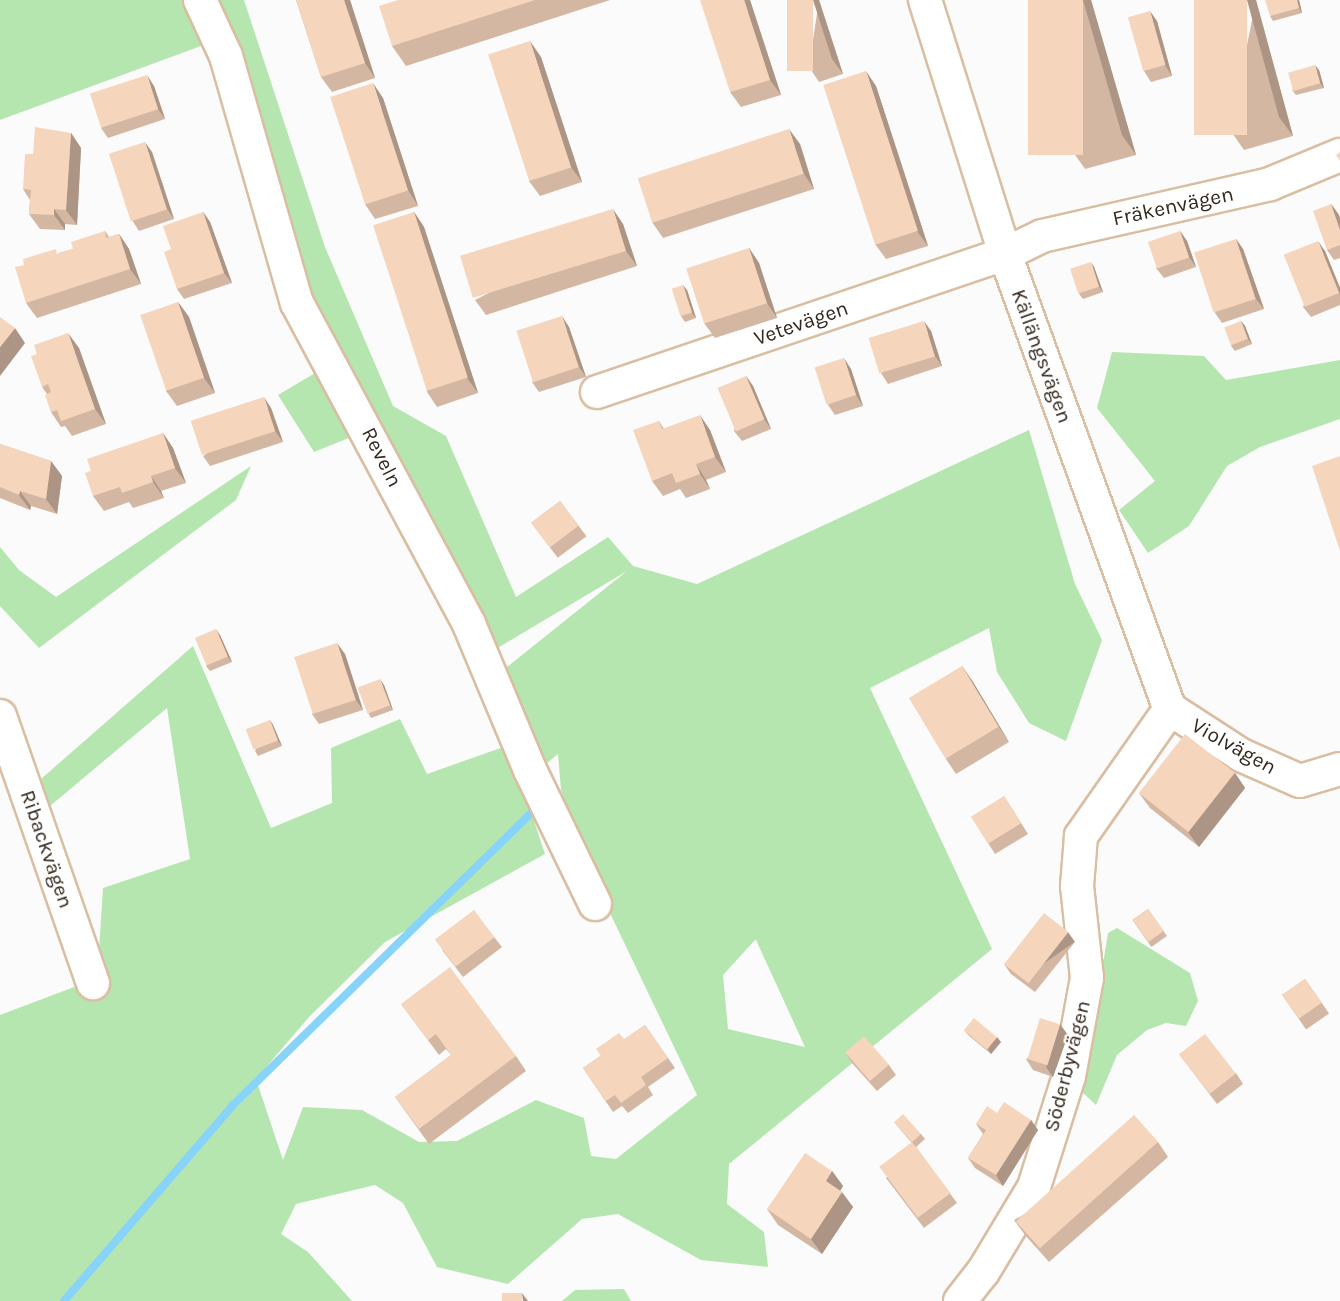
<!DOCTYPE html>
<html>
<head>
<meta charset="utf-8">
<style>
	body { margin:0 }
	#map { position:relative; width:1340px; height:1301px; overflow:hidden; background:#fbfbfb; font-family:Karla,sans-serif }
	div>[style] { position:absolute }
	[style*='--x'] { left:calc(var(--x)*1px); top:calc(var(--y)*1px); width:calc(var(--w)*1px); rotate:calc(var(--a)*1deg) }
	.green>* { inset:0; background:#b5e6b0 }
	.stream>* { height:8px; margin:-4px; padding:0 4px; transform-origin:4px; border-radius:4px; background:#88d3fa }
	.roads { filter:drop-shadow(2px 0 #d9bea2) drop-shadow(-2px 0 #d9bea2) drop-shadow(0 2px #d9bea2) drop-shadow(0 -2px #d9bea2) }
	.minor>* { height:32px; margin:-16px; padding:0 16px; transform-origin:16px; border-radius:16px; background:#fff }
	.wall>* { inset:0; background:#d4b7a3; transform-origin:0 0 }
	.shaded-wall>* { inset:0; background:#ac9584; transform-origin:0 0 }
	.building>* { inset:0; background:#f6d5bd; transform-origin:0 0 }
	span { translate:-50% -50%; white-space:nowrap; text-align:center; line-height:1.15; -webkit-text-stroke:5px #fff; paint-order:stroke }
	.street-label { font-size:21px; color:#32271d }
</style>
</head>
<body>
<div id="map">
	<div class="green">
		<i style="clip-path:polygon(evenodd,0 0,244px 0,325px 247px,393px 406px,446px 436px,516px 597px,608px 537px,633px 566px,697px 584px,1029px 430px,1075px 584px,1102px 640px,1066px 741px,1029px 723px,997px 672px,989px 628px,870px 688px,992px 949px,729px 1164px,727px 1204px,764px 1232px,768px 1267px,701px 1260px,618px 1214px,582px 1219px,508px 1284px,437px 1267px,403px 1203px,375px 1185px,296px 1204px,281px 1234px,308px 1252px,352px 1301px,0 1301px,0 1015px,106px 975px,99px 950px,103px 888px,190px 859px,167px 708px,50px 806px,41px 779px,193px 646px,271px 828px,332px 803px,331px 748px,400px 719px,427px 774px,509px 745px,545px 854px,385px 942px,309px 1017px,256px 1079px,283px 1160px,303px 1107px,362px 1110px,419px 1142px,457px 1141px,536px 1100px,584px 1118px,591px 1156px,616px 1159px,697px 1095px,587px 865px,561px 790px,558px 754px,542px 767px,502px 671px,627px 571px,494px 650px,381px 425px,314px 452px,278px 395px,332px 363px,220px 39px,0 120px,0 0,755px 940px,756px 940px,805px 1047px,728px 1029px,723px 975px,755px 940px)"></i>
		<i style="clip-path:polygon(1112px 352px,1204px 356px,1226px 380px,1340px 360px,1340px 419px,1260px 447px,1227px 466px,1189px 526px,1148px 553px,1119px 510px,1155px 481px,1097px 408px)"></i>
		<i style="clip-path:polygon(251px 466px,236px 500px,39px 648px,0 606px,0 547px,19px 570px,56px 597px)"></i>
		<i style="clip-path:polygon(1117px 928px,1190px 973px,1198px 1001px,1186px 1026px,1166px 1023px,1147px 1030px,1117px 1055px,1096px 1105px,1082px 1092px,1108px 933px)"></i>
		<i style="clip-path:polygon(624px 1289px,631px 1301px,562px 1301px,575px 1290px)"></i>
	</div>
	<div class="stream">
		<i style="--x:64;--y:1301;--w:259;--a:-49.2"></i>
		<i style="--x:233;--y:1105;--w:421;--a:-44.4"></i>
	</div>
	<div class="roads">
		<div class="minor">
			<i style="--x:200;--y:0;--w:62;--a:65.1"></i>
			<i style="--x:226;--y:56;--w:257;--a:74"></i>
			<i style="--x:297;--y:303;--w:364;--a:61.8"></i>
			<i style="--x:469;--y:624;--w:158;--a:67.3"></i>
			<i style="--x:530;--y:770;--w:149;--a:64.1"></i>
			<i style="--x:925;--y:0;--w:266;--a:72.5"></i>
			<i style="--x:1005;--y:254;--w:484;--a:70.1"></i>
			<i style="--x:597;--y:392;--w:431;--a:-18.7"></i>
			<i style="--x:1005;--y:254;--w:41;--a:-25.9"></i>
			<i style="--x:1042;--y:236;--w:234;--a:-12.8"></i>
			<i style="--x:1270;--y:184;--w:76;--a:-22.5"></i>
			<i style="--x:1170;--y:709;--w:85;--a:32.9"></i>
			<i style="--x:1241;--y:755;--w:64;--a:23.8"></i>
			<i style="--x:1300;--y:781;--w:42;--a:-16.7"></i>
			<i style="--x:0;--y:716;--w:283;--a:70.8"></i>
			<i style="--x:960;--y:1301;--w:37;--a:-52"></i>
			<i style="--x:983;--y:1272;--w:99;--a:-59"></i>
			<i style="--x:1034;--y:1187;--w:116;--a:-72.5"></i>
			<i style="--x:1069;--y:1076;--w:100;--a:-79.6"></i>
			<i style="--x:1087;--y:978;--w:93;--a:-96.2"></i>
			<i style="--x:1077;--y:886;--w:50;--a:-85.4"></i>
			<i style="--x:1081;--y:836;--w:155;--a:-55"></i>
		</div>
	</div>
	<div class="wall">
		<i style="clip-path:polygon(296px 0,350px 0,375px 78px,332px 92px,321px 77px)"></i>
		<i style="clip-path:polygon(398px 0,610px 0,406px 66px,392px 46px)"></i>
		<i style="clip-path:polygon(750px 0,781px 95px,741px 107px,730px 92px)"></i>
		<i style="clip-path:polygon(819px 0,843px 74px,819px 82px,809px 67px)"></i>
		<i style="clip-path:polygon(1028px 0,1091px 0,1136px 155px,1085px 169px,1071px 149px)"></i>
		<i style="clip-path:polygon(1256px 0,1293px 136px,1244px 150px,1230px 130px)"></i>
		<i style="clip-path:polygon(1299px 0,1302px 13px,1273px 21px,1270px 16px)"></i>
		<i style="clip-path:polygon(1157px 21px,1172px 76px,1151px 82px,1144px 71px)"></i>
		<i style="clip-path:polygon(541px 57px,582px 182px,540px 196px,529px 181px)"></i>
		<i style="clip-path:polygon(1319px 70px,1324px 88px,1296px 95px,1292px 90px)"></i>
		<i style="clip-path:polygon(154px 86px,165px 119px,108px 138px,101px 128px)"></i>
		<i style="clip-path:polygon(876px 86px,928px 246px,886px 259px,875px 244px)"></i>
		<i style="clip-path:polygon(383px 98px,418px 206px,375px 219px,365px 204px)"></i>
		<i style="clip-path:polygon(71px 133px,81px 148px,77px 225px,65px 224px,65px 230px,40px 229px,29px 214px,30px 200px,23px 189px,33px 154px)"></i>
		<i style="clip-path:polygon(800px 144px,814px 189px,663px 238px,652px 222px)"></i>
		<i style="clip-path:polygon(152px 152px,174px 219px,139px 231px,132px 220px)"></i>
		<i style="clip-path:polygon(1331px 204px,1339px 215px,1340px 219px,1340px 258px,1334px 260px,1327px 250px)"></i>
		<i style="clip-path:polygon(203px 212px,210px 222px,232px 283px,184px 299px,177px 289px,171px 249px)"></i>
		<i style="clip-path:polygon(414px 212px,424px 227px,478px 393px,437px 407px,427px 392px)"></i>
		<i style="clip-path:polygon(623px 224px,637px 266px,486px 315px,475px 300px)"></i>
		<i style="clip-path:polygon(105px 231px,109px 237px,119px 234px,129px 249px,141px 284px,37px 318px,26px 303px,59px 253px,73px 249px)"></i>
		<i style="clip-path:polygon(1180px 231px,1187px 241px,1196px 267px,1164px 278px,1156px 268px)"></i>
		<i style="clip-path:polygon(1236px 239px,1243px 249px,1264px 309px,1222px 323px,1215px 313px)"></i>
		<i style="clip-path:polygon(749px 248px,759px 263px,777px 318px,715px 338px,704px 323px)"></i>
		<i style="clip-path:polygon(1325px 251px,1340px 288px,1340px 305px,1311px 317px,1303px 307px)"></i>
		<i style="clip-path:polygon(1094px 267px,1103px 292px,1083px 299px,1079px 294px)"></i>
		<i style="clip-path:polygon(687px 290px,696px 318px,685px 322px,681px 316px)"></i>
		<i style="clip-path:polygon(178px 302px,189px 317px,215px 393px,177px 406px,166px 391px)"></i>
		<i style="clip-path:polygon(1241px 321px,1245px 326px,1252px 344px,1235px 351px,1231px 346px)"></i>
		<i style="clip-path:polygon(569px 327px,586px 377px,539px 392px,532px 382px)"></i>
		<i style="clip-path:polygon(931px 331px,942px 366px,888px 384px,881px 373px)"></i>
		<i style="clip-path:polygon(79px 348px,106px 424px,72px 436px,65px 426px,61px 427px,51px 412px,47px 394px,42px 387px)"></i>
		<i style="clip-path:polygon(851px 369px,863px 406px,835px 415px,828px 405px)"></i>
		<i style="clip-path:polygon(746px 376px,753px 386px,771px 429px,742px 441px,734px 431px)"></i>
		<i style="clip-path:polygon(271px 408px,283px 442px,210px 466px,203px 456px)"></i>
		<i style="clip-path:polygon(659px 421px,664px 429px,710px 430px,726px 472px,706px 480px,710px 489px,686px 498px,680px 489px,663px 496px,652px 481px)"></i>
		<i style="clip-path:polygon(163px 433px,173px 448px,186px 483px,161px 491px,164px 498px,133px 508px,129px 502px,104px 511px,93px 496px,91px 471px)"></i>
		<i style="clip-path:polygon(0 444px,51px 461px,62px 476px,57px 514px,31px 506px,30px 510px,0 498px)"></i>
		<i style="left:560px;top:501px;width:44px;height:36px;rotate:53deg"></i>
		<i style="clip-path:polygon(220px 635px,232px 662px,210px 671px,206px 666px)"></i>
		<i style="clip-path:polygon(345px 654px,363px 710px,319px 724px,312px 714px)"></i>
		<i style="clip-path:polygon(962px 666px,973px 682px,1009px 742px,956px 774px,946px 759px)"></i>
		<i style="clip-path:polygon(384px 685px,393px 710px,371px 718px,368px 713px)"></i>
		<i style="clip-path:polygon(270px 720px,273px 725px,282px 746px,258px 756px,255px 751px)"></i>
		<i style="clip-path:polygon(1235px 773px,1245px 788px,1199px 847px,1150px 808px,1139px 793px)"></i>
		<i style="clip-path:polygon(1004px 796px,1028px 834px,995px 854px,988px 843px)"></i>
		<i style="left:1148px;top:909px;width:33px;height:19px;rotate:55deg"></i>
		<i style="clip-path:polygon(494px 937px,502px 947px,463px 977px,442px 950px)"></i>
		<i style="clip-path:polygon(1075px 942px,1035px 992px,1011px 974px,1004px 964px)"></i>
		<i style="left:1305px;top:979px;width:42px;height:28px;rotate:55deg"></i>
		<i style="clip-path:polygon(401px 1004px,516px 1056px,526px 1071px,429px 1144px,395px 1097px,451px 1055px,446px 1049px,439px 1055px)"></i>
		<i style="clip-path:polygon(645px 1025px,675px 1068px,648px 1087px,653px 1095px,628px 1113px,622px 1106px,613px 1112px,583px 1068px)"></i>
		<i style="clip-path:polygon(964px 1030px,1001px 1042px,991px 1054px,968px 1035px)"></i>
		<i style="clip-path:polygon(1068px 1035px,1053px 1077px,1033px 1070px,1026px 1059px)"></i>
		<i style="clip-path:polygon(845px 1052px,889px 1065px,896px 1075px,877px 1091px,852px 1063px)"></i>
		<i style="clip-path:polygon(1179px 1054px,1236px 1073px,1243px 1084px,1217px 1104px)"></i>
		<i style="clip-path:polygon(997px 1113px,1031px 1120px,1038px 1130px,1003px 1186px,975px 1168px,968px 1158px,983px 1134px,976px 1124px)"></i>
		<i style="clip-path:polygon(894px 1122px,921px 1134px,925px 1139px,916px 1147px,957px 1203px,924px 1228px,886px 1178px,912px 1143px)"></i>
		<i style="clip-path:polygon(1158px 1142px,1168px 1157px,1049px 1262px,1025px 1235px,1014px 1220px)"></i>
		<i style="clip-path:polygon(832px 1171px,843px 1186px,840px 1191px,853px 1207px,822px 1254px,778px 1225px,767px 1209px)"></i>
	</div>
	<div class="shaded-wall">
		<i style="clip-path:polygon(344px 0,350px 0,375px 78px,365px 63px)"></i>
		<i style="clip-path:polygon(744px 0,750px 0,781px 95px,770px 80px)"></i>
		<i style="clip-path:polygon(813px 0,819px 0,843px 74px,832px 59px)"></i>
		<i style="clip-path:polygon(1083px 0,1091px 0,1136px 155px,1122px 135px)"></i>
		<i style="clip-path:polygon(1247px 0,1256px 0,1293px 136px,1279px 117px)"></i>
		<i style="clip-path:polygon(1297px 0,1299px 0,1302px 13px,1299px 8px)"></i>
		<i style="clip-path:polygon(1150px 11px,1157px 21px,1172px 76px,1165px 65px)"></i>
		<i style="clip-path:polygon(530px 41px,541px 57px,582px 182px,571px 167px)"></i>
		<i style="clip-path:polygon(1315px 65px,1319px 70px,1324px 88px,1320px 83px)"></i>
		<i style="clip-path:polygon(866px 71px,876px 86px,928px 246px,917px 231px)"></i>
		<i style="clip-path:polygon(147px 75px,154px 86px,165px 119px,158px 109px)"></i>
		<i style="clip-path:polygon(373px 83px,383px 98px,418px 206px,408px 190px)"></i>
		<i style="clip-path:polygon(789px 129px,800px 144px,814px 189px,804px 174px)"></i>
		<i style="clip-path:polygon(71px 133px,81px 148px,77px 225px,66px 210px)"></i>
		<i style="clip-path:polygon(145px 142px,152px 152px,174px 219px,167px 209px)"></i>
		<i style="clip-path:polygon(1331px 204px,1339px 215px,1340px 219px,1340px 230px)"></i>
		<i style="clip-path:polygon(54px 209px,65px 224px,65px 230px,54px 215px)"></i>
		<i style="clip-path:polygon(613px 209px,623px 224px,637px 266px,626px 251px)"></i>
		<i style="clip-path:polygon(203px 212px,210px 222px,232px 283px,224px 273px)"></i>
		<i style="clip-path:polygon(414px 212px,424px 227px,478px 393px,467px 378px)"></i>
		<i style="clip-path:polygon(1180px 231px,1187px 241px,1196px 267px,1189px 257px)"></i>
		<i style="clip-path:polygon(119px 234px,129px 249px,141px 284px,130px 269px)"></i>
		<i style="clip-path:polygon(1236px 239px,1243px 249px,1264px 309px,1256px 299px)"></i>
		<i style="clip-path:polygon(1318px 241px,1325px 251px,1340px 288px,1340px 294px)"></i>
		<i style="clip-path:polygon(749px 248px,759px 263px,777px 318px,767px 303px)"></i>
		<i style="clip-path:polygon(1091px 262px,1094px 267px,1103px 292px,1099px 287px)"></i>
		<i style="clip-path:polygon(683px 285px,687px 290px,696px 318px,692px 313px)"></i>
		<i style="clip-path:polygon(178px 302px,189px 317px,215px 393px,204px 378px)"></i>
		<i style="clip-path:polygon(562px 316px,569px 327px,586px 377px,579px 367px)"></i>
		<i style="clip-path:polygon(924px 321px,931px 331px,942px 366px,935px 356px)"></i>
		<i style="clip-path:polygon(1241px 321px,1245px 326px,1252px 344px,1248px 339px)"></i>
		<i style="clip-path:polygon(15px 328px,25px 343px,0 376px,0 347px)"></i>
		<i style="clip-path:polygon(68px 333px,79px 348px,106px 424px,95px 409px)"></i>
		<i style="clip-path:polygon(844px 358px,851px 369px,863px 406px,856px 395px)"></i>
		<i style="clip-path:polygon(746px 376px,753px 386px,771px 429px,764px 419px)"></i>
		<i style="clip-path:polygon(264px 397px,271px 408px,283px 442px,275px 431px)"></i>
		<i style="clip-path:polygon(700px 415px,710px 430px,726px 472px,715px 457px)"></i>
		<i style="clip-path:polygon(163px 433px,173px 448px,186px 483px,175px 468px)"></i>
		<i style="clip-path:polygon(51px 461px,62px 476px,57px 514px,46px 499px)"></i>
		<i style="clip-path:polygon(696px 464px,706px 480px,710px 489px,700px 474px)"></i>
		<i style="clip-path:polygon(151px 476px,161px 491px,164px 498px,153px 482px)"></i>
		<i style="clip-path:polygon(20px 491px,31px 506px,30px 510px,19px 495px)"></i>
		<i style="clip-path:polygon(216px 629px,220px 635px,232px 662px,228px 657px)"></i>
		<i style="clip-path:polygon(337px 643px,345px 654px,363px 710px,356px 700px)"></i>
		<i style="clip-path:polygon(962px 666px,973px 682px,1009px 742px,999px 727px)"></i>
		<i style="clip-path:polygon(380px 679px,384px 685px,393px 710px,390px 705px)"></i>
		<i style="clip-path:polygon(270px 720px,273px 725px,282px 746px,278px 741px)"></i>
		<i style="clip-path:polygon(1235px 773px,1245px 788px,1199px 847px,1188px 832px)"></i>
		<i style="left:1068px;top:932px;width:12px;height:64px;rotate:55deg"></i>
		<i style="clip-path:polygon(1060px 1024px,1068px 1035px,1053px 1077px,1046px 1067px)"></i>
		<i style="clip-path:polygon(997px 1037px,1001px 1042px,991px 1054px,988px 1049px)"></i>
		<i style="clip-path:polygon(1031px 1120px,1038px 1130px,1003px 1186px,996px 1175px)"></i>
		<i style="clip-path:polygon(832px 1171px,843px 1186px,837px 1196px,826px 1181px)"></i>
		<i style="clip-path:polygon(842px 1192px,853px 1207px,822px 1254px,811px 1239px)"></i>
		<i style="clip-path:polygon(522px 1293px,528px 1301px,523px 1301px)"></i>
	</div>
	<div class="building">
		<i style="clip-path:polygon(296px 0,344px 0,365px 63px,321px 77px)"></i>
		<i style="clip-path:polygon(398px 0,535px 0,392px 46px,379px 6px)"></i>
		<i style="clip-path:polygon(700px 0,744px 0,770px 80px,730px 92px)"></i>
		<i style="left:787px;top:0;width:26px;height:71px"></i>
		<i style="left:1028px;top:0;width:55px;height:155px"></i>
		<i style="left:1194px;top:0;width:53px;height:135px"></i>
		<i style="clip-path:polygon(1265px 0,1297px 0,1299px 8px,1270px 16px)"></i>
		<i style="left:1150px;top:11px;width:56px;height:23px;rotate:74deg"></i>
		<i style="left:530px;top:41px;width:133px;height:44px;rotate:72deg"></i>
		<i style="left:1315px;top:65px;width:19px;height:28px;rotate:74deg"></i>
		<i style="left:866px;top:71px;width:168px;height:45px;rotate:72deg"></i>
		<i style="left:147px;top:75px;width:36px;height:60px;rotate:72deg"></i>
		<i style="left:373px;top:83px;width:113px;height:45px;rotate:72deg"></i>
		<i style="clip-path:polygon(35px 127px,71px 133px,66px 210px,54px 209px,54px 215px,29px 214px,31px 190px,23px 189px,25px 154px,33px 154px)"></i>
		<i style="left:789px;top:129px;width:47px;height:159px;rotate:72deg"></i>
		<i style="left:145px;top:142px;width:71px;height:38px;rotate:72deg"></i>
		<i style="clip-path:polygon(1340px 152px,1340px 161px,1336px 155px)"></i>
		<i style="clip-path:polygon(1331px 204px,1340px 230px,1340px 245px,1327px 250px,1313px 211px)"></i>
		<i style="left:613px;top:209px;width:44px;height:160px;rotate:73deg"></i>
		<i style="clip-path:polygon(203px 212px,224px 273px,177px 289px,164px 252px,171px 249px,163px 226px)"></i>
		<i style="left:414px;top:212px;width:174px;height:43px;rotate:72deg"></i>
		<i style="clip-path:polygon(105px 231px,106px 238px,119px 234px,130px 269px,26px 303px,15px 267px,24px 265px,23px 259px,56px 249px,57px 254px,73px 249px,71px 242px)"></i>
		<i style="left:1180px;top:231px;width:28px;height:34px;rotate:71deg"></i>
		<i style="left:1236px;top:239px;width:63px;height:44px;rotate:72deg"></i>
		<i style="left:1318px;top:241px;width:56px;height:37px;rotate:68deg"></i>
		<i style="left:749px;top:248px;width:58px;height:66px;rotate:72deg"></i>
		<i style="left:1091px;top:262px;width:26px;height:22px;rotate:72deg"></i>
		<i style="left:683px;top:285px;width:29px;height:12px;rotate:72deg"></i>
		<i style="left:178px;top:302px;width:80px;height:40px;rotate:71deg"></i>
		<i style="left:562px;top:316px;width:54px;height:48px;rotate:72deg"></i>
		<i style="clip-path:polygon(0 317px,15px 328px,0 347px)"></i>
		<i style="left:924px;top:321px;width:37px;height:58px;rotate:73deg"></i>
		<i style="left:1241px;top:321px;width:19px;height:18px;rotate:69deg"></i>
		<i style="clip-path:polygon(68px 333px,95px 409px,61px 421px,57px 410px,51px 412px,45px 395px,51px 392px,48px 384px,42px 387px,31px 356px,37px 354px,34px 345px)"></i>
		<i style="left:844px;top:358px;width:39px;height:31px;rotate:72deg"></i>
		<i style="left:746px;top:376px;width:47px;height:31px;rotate:67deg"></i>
		<i style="left:264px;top:397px;width:36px;height:77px;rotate:72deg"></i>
		<i style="clip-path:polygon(700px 415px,715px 457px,696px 464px,700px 474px,676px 483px,672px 473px,652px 481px,633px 430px,659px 421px,662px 429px)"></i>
		<i style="clip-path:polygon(163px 433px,175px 468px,151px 476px,153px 482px,122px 493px,120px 487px,93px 496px,85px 473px,91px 471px,87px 459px)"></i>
		<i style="clip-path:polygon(0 444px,51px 461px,46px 499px,20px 491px,19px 495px,0 487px)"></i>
		<i style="clip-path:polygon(1340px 456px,1340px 551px,1312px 466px)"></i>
		<i style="left:560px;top:501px;width:31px;height:36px;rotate:53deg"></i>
		<i style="left:216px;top:629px;width:30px;height:23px;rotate:67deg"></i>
		<i style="left:337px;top:643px;width:60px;height:45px;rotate:72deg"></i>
		<i style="left:962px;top:666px;width:71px;height:62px;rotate:59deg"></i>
		<i style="left:380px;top:679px;width:28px;height:24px;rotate:69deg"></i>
		<i style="left:270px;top:720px;width:22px;height:26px;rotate:69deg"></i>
		<i style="left:1185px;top:734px;width:63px;height:75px;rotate:38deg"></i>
		<i style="left:1004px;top:796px;width:32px;height:39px;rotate:58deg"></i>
		<i style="left:1148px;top:909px;width:27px;height:19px;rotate:54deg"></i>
		<i style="left:474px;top:910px;width:34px;height:49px;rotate:53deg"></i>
		<i style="left:1044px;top:913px;width:31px;height:65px;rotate:38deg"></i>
		<i style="clip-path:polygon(450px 967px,516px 1056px,419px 1129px,395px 1097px,451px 1055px,436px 1034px,428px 1040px,401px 1004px)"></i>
		<i style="left:1305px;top:979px;width:29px;height:28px;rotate:55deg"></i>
		<i style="left:974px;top:1018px;width:30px;height:16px;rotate:40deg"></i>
		<i style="left:1040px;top:1018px;width:21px;height:43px;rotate:17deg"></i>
		<i style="clip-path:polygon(645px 1025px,668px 1058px,641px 1077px,646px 1085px,621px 1103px,615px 1095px,606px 1101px,583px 1068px,601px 1056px,596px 1049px,619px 1033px,624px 1039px)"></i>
		<i style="left:1205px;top:1034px;width:50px;height:33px;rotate:52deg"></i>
		<i style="left:864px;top:1036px;width:38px;height:25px;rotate:49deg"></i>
		<i style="clip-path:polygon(1004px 1102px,1031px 1120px,996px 1175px,968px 1158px,986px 1130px,976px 1124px,987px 1106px,997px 1113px)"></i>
		<i style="left:903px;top:1114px;width:27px;height:12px;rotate:48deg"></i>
		<i style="left:1134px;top:1115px;width:36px;height:159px;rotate:48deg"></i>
		<i style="left:912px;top:1142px;width:64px;height:41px;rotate:53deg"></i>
		<i style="clip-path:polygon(805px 1153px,832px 1171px,826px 1181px,842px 1192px,811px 1239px,767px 1209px)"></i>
		<i style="left:502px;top:1293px;width:20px;height:8px"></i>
	</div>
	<div class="street-label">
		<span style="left:1173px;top:206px;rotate:-12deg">Fräkenvägen</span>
		<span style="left:801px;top:323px;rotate:-19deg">Vetevägen</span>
		<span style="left:1042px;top:356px;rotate:70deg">Källängsvägen</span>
		<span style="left:382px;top:457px;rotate:63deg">Reveln</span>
		<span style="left:1234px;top:746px;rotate:29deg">Violvägen</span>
		<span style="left:47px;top:849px;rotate:71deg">Ribackvägen</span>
		<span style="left:1067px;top:1066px;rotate:-76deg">Söderbyvägen</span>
	</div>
</div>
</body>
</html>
